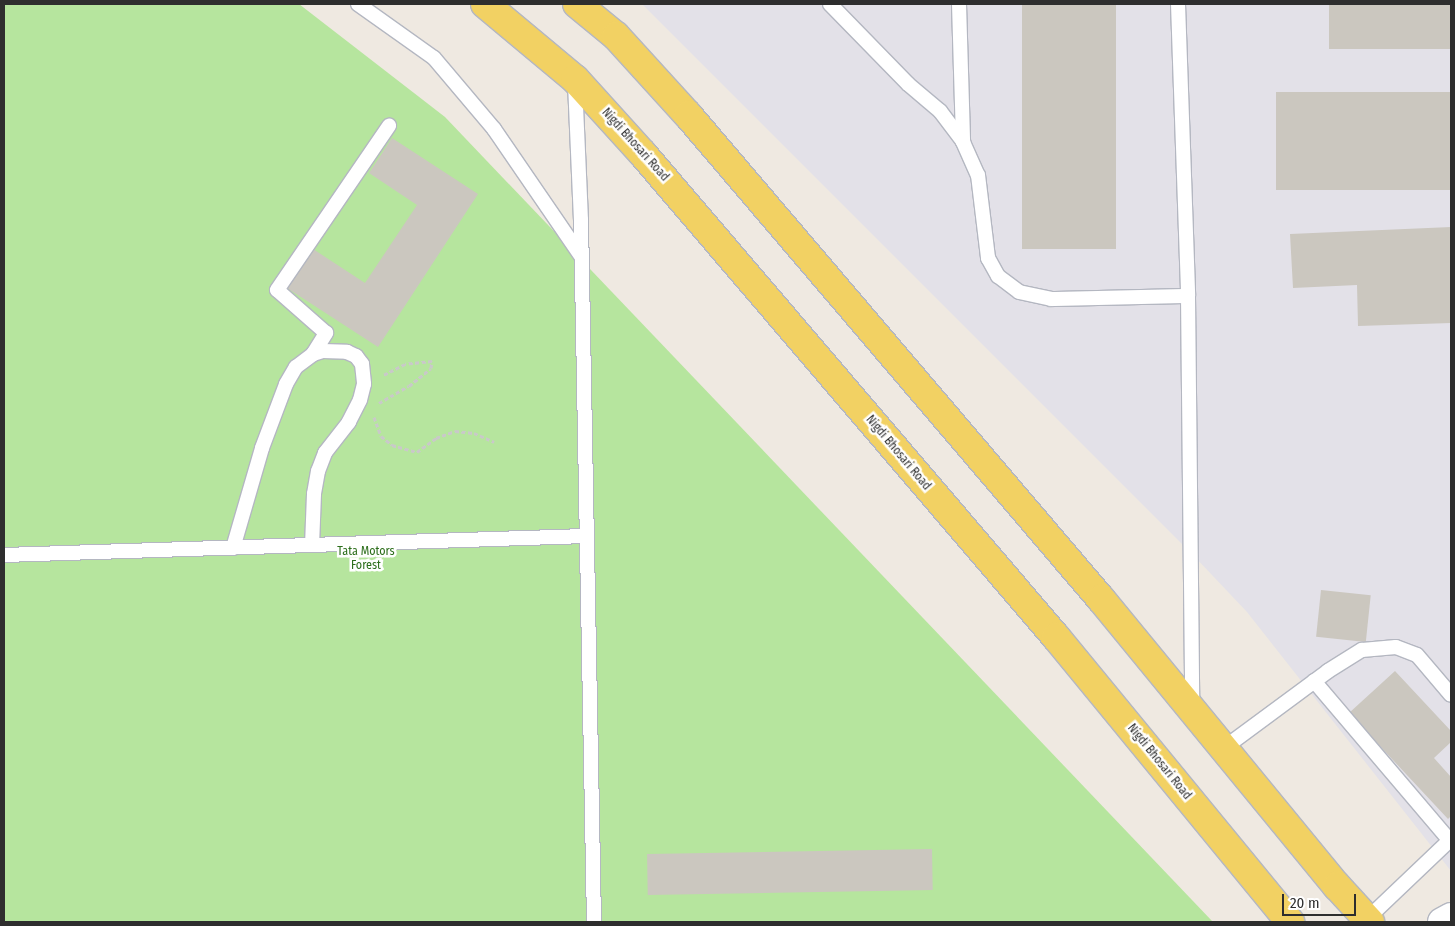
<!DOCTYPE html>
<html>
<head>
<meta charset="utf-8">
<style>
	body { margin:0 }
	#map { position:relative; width:1455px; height:926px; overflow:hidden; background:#efe9e1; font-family:"Fira Sans Condensed",sans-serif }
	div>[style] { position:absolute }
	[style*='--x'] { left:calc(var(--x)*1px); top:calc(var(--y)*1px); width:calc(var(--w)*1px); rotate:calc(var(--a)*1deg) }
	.industrial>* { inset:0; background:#e3e1e8 }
	.green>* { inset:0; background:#b6e59e }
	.building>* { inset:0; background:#cbc7bf; transform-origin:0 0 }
	.path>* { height:3px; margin-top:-1.5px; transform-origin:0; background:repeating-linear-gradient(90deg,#c9c9c9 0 4px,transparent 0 6.5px) }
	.roads { filter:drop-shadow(1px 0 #b4b7c1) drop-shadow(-1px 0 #b4b7c1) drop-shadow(0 1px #b4b7c1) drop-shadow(0 -1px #b4b7c1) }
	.lane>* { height:14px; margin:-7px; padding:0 7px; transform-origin:7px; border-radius:7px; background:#fff }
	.secondary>* { height:28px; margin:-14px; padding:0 14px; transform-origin:14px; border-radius:14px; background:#fff }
	.primary>* { height:28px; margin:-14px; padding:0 14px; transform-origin:14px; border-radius:14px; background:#f2d163 }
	span { translate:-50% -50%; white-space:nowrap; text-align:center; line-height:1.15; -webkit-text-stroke:5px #fff; paint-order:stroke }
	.street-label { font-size:12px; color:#2e2e2e }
	.park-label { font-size:12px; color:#2c6e1b }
	.frame { position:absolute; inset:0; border:5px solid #2e2e2e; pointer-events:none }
	.scale { position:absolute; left:1282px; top:894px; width:74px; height:22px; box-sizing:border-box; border:2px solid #2e2e2e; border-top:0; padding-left:6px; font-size:15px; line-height:18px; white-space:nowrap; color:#2e2e2e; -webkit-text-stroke:4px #fff; paint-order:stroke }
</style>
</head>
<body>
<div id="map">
	<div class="industrial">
		<i style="clip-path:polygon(642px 4px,1451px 4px,1451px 871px,1247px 612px,1194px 556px)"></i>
	</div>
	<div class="green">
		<i style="clip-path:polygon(4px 4px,299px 4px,445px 117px,1213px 922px,4px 922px)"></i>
	</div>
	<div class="building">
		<i style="left:1022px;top:4px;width:94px;height:245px"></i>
		<i style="left:1329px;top:4px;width:122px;height:45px"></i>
		<i style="left:1451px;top:92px;width:98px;height:175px;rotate:90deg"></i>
		<i style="clip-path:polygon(392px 138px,478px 194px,378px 347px,287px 288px,313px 249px,365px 283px,417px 205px,369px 173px)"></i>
		<i style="clip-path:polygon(1451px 227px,1451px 323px,1358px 326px,1357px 285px,1293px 288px,1290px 234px)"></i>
		<i style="left:1321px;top:590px;width:50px;height:47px;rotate:6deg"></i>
		<i style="clip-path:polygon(1395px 671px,1451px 731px,1451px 742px,1434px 758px,1451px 777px,1451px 816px,1448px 819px,1349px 713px)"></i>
		<i style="left:932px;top:849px;width:41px;height:285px;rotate:89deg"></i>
	</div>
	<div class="path">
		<i style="--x:379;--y:403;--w:34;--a:-30"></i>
		<i style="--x:409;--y:386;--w:28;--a:-39"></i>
		<i style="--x:431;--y:368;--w:7;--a:-82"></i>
		<i style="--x:432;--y:361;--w:27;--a:174"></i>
		<i style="--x:405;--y:364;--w:25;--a:153"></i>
		<i style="--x:374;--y:417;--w:20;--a:70"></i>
		<i style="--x:381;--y:436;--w:14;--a:39"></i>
		<i style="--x:392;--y:445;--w:26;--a:16"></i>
		<i style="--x:417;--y:452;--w:24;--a:-36"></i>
		<i style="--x:436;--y:438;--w:20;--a:-20"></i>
		<i style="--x:455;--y:431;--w:19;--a:6"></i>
		<i style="--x:474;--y:433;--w:22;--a:24"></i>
	</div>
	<div class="roads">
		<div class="lane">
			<i style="--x:358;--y:4;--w:93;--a:35.4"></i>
			<i style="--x:434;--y:58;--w:93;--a:49.8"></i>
			<i style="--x:494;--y:129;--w:154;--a:55.6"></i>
			<i style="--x:830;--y:4;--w:112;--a:45.7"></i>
			<i style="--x:908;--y:84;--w:42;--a:40.2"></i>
			<i style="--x:940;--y:111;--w:39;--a:53"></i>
			<i style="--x:963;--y:142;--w:36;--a:66"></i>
			<i style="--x:978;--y:175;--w:84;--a:83.1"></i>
			<i style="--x:988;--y:258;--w:21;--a:61"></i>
			<i style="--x:998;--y:276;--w:26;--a:37"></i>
			<i style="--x:1019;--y:292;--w:33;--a:12"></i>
			<i style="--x:1051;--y:299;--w:137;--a:-1.3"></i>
			<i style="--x:959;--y:4;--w:138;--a:88.3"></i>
			<i style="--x:1178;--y:4;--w:292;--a:88"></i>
			<i style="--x:1188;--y:296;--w:410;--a:89.4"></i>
			<i style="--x:575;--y:83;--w:137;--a:87.5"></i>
			<i style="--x:581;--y:220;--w:702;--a:88.94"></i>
			<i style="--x:313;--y:354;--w:25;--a:-58"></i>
			<i style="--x:326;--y:333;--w:65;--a:-138.7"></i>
			<i style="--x:277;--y:290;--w:199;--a:-55.7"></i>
			<i style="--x:233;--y:548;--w:104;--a:-73.8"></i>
			<i style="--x:262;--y:448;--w:68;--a:-69.4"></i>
			<i style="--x:286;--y:384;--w:20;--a:-60"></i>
			<i style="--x:296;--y:367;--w:21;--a:-37"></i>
			<i style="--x:313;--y:354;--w:10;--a:-17"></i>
			<i style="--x:323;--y:351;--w:24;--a:2"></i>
			<i style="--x:347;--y:352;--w:10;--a:24"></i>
			<i style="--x:356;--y:356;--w:10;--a:53"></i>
			<i style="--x:362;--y:364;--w:20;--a:84"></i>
			<i style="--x:364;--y:384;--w:16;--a:104"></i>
			<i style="--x:360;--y:400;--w:25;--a:117"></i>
			<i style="--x:349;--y:422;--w:39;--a:128"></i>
			<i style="--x:325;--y:453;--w:19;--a:111"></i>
			<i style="--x:318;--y:471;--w:23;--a:100"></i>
			<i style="--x:314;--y:494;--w:51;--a:92.2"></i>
			<i style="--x:4;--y:555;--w:583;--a:-1.87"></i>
			<i style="--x:1314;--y:681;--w:210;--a:49.6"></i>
			<i style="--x:1224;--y:748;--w:129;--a:-36.5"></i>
			<i style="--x:1328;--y:671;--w:40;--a:-32"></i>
			<i style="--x:1362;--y:650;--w:34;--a:-5"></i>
			<i style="--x:1396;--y:647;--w:22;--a:21"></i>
			<i style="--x:1417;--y:655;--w:52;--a:49.6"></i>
			<i style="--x:1367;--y:919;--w:116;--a:-43.6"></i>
		</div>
		<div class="secondary">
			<i style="--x:1442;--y:922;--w:10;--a:-29"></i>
		</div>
		<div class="primary">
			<i style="--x:485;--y:4;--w:117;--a:39.8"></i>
			<i style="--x:575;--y:79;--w:101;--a:47.8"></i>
			<i style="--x:643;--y:154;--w:635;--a:49.47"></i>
			<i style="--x:1056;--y:637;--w:369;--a:50.6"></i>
			<i style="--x:577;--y:4;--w:50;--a:39.4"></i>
			<i style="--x:616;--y:36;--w:107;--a:47.7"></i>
			<i style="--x:688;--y:115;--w:636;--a:49.53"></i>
			<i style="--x:1101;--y:599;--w:372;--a:50.6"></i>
			<i style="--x:1337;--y:886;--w:49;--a:47.5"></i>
		</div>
	</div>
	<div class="street-label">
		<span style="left:635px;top:145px;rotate:48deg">Nigdi Bhosari Road</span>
		<span style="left:898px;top:453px;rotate:50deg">Nigdi Bhosari Road</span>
		<span style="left:1159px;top:762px;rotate:51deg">Nigdi Bhosari Road</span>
	</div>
	<div class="park-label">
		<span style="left:366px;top:559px">Tata Motors<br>Forest</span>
	</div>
	<div class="frame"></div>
	<div class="scale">20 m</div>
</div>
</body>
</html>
